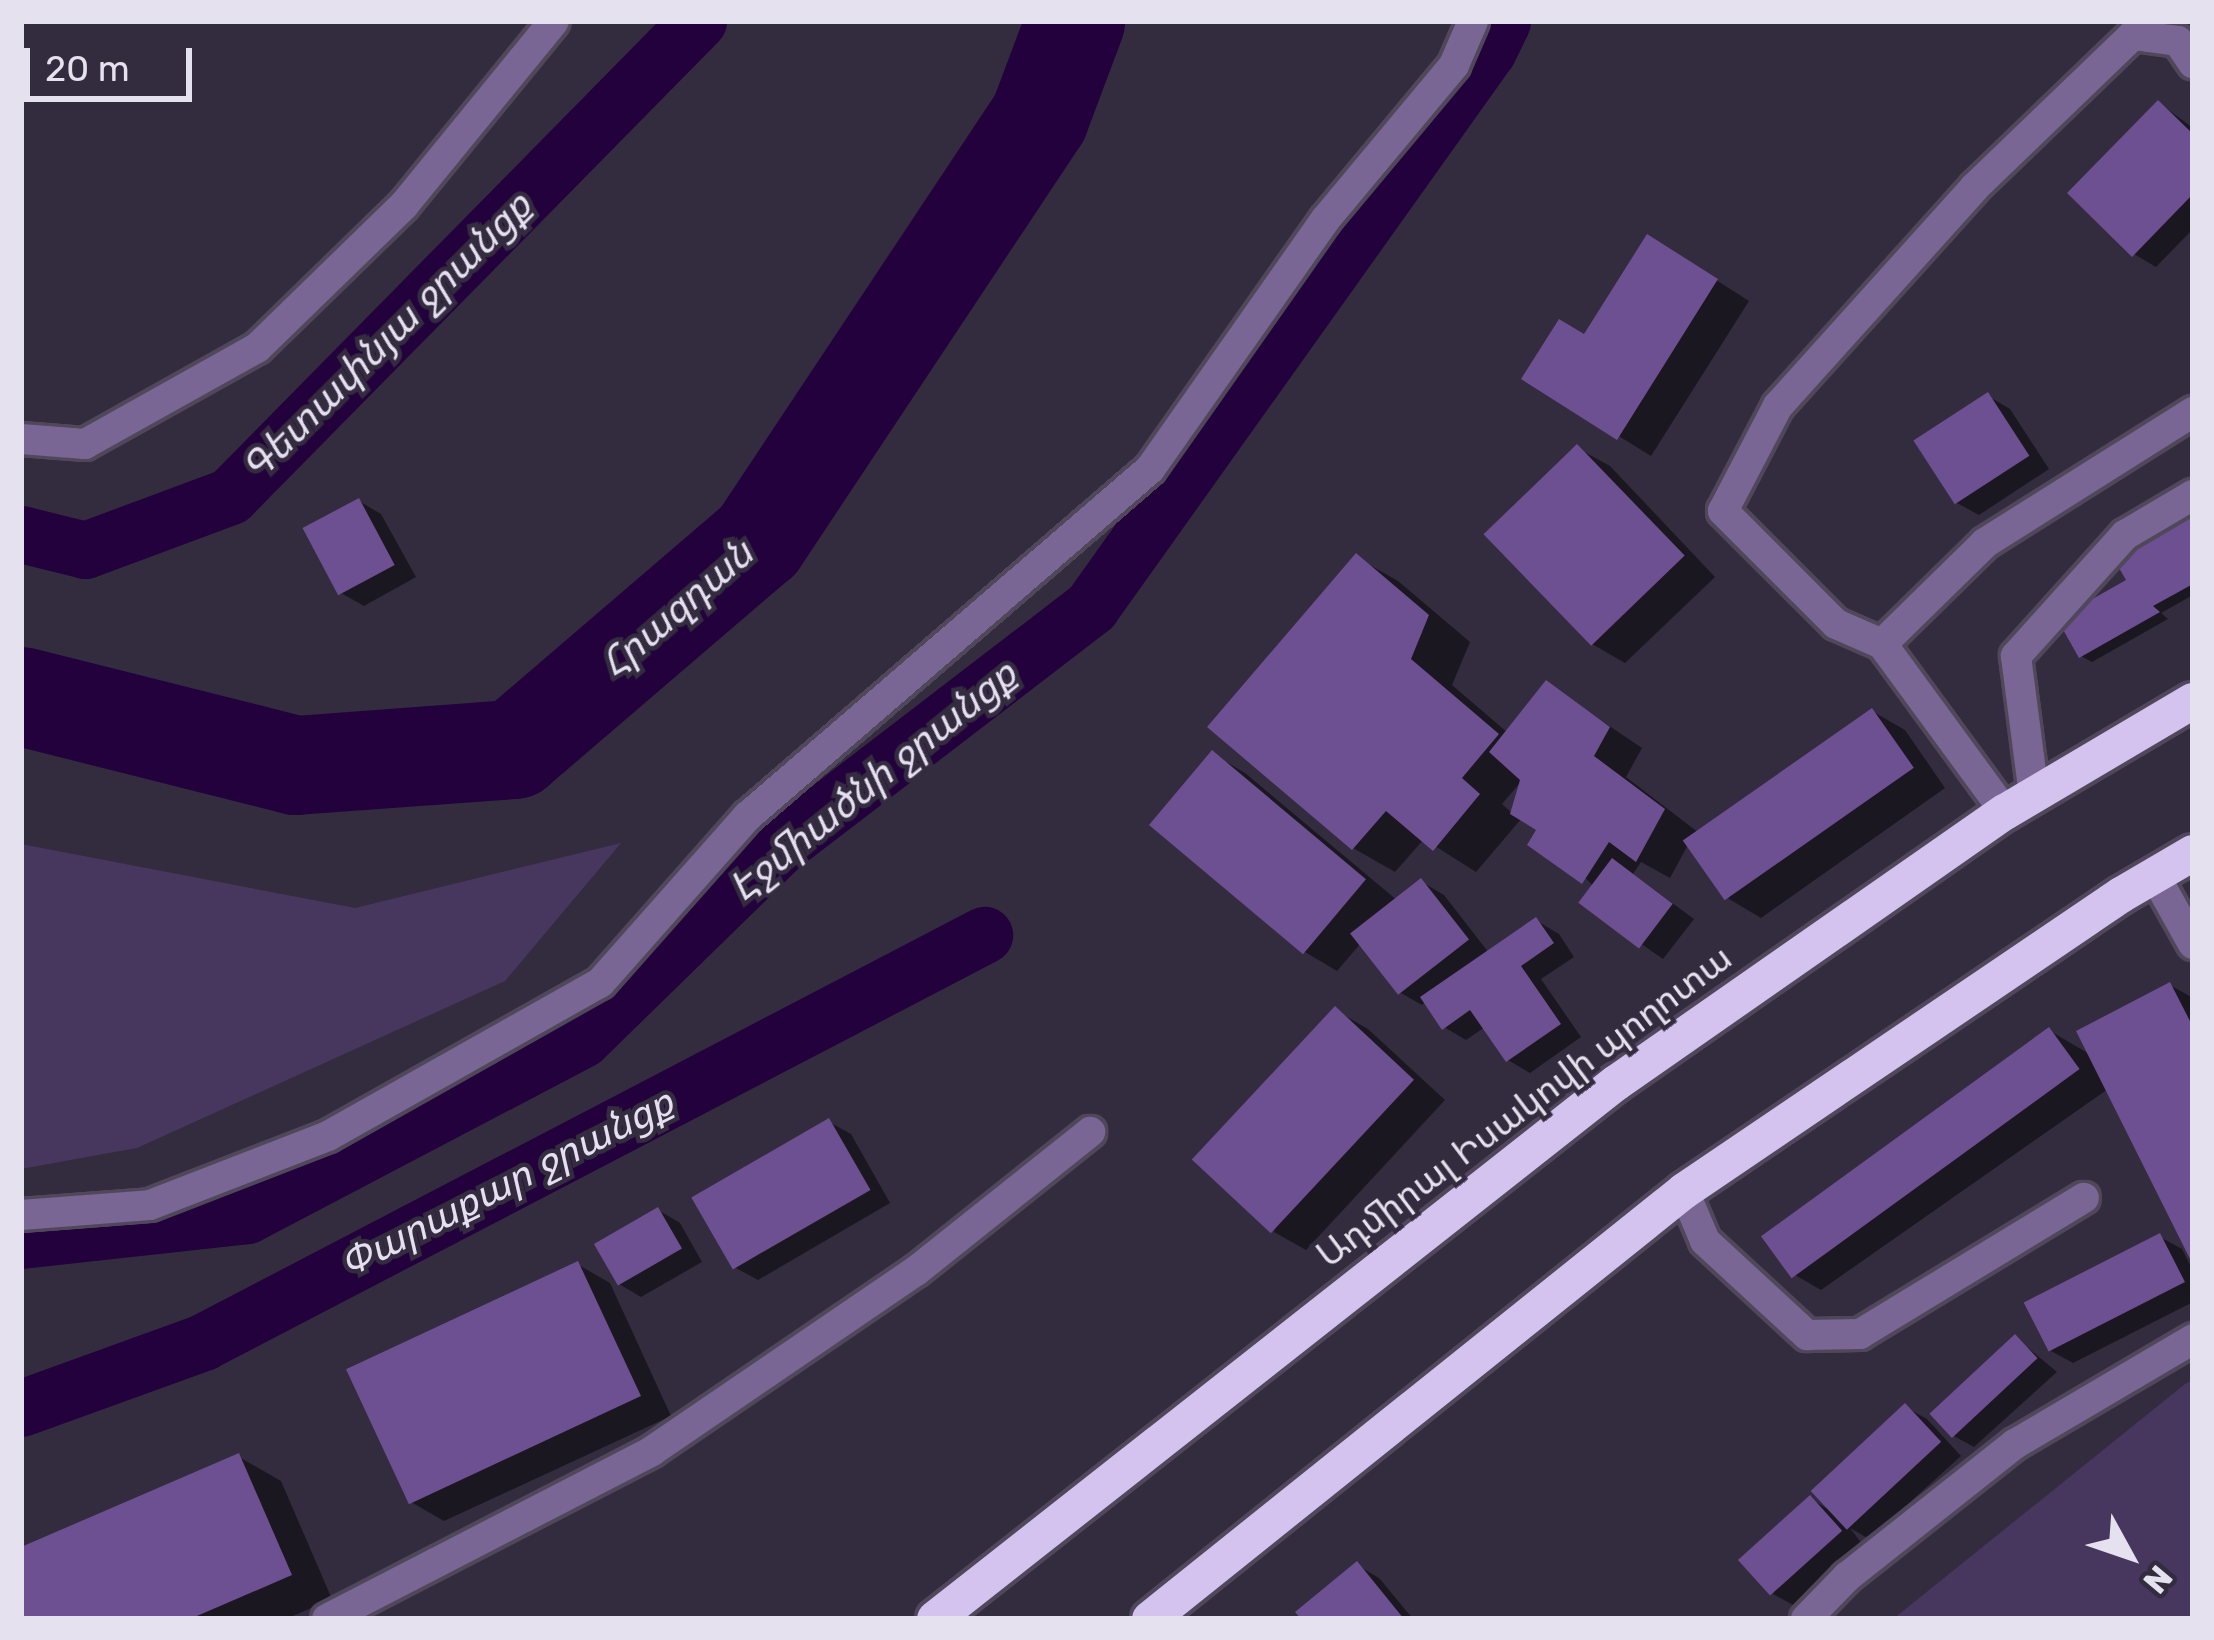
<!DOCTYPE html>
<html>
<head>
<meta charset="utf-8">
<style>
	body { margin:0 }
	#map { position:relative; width:2214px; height:1640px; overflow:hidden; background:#332b3e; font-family:Rubik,"Noto Sans Armenian",sans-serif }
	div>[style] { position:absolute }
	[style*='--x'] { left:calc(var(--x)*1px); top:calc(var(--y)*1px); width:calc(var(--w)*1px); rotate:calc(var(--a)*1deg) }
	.green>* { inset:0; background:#47365d }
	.shadow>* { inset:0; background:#0007 }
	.canal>* { height:57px; margin:-28.5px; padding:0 28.5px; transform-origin:28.5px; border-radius:28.5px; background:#22013d }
	.river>* { height:99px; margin:-49.5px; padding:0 49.5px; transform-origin:49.5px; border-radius:49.5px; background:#22013d }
	.building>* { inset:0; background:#6d5091; transform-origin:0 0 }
	.roads { filter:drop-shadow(3px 0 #50485a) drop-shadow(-3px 0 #50485a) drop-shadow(0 3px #50485a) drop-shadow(0 -3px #50485a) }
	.minor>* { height:30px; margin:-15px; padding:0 15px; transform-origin:15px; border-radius:15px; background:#7a6694 }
	.highway>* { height:36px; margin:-18px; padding:0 18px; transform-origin:18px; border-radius:18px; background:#d4c2ef }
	span { translate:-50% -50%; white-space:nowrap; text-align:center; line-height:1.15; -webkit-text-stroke:9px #332b3e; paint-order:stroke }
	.street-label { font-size:36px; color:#e6e1ee }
	.water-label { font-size:39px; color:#e6dff2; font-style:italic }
	.frame { position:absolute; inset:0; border:24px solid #e6e1ee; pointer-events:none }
	.north { position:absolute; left:2070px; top:1496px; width:120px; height:120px; -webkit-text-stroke:9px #332b3e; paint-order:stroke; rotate:130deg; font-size:33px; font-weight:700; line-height:48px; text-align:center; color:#e6e1ee }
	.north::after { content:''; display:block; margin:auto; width:42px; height:54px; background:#e6e1ee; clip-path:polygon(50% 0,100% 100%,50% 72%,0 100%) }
	.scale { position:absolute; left:24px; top:48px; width:168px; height:54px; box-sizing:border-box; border:6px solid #e6e1ee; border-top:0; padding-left:15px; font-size:36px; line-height:42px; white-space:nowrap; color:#e6e1ee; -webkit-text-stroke:9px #332b3e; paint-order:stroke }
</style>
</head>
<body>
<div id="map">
	<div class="green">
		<i style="clip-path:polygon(621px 843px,505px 981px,137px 1148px,21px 1169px,21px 844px,355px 908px)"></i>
		<i style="clip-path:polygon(2193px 1380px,2193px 1619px,1893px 1619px,2185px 1384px)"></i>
	</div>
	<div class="shadow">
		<i style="clip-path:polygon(2159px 103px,2193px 128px,2193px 229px,2156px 267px,2134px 254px)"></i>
		<i style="clip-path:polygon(1680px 257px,1749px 301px,1651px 456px,1525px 378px,1585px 337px)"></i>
		<i style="clip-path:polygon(1988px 396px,2010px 409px,2049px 469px,1979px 515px,1957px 503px)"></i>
		<i style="clip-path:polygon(1577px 448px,1610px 466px,1715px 577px,1625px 663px,1592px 644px)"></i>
		<i style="clip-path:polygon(2193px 495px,2193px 595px,2161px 613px,2168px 619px,2092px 662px,2081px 656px)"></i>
		<i style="clip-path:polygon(359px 501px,381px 514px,416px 577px,364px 606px,341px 593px)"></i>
		<i style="clip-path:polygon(evenodd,1356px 557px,1398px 581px,1470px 642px,1452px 685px,1508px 733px,1547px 684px,1642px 748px,1626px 777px,1699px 833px,1872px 711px,1905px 730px,1945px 788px,1761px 918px,1729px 899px,1689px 843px,1670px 878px,1641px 862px,1633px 874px,1694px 919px,1663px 959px,1583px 903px,1594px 887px,1540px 829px,1522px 818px,1476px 872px,1424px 839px,1395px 872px,1353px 848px,1356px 557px,1525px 777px,1513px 814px,1502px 804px,1525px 777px)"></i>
		<i style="clip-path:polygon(1213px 754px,1245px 773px,1398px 901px,1422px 882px,1444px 895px,1489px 953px,1537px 921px,1559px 934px,1574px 957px,1541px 979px,1581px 1037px,1530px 1073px,1508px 1060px,1485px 1027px,1466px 1040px,1444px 1027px,1427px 1001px,1422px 1005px,1399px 992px,1361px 943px,1337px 971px,1305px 952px)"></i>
		<i style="clip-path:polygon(2170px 985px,2193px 998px,2193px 1258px,2108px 1089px,1821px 1290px,1788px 1271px,2050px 1031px,2091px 1055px)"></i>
		<i style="clip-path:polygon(1335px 1010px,1368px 1029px,1445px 1100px,1306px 1250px,1274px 1232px)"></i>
		<i style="clip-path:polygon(829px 1122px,851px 1134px,890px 1203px,758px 1280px,736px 1268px)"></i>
		<i style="clip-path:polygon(658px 1210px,680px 1223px,702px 1262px,641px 1297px,619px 1284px)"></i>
		<i style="clip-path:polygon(2160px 1237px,2182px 1249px,2193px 1271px,2193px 1302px,2073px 1363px,2051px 1351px)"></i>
		<i style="clip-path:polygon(577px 1264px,610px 1283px,671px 1416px,444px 1521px,411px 1502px)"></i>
		<i style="clip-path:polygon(2015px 1337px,2057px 1372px,1974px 1447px,1952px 1435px)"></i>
		<i style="clip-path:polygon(1905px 1407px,1927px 1419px,1961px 1456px,1869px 1539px,1850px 1528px,1863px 1545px,1795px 1606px,1773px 1594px,1811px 1499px,1831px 1511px)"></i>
		<i style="clip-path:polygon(239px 1457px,281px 1481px,332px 1599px,286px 1619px,21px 1619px,21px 1551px)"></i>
		<i style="clip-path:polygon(1357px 1565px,1379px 1578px,1413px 1619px,1305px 1619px)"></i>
	</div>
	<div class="canal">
		<i style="--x:21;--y:534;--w:66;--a:14"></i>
		<i style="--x:85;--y:550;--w:155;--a:-20.4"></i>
		<i style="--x:230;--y:496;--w:667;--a:-45.43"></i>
		<i style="--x:21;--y:1240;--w:227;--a:-6.3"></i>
		<i style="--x:247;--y:1215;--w:378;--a:-27.7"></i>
		<i style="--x:582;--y:1039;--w:278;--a:-44.3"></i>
		<i style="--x:781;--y:845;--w:391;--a:-37.5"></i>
		<i style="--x:1091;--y:607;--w:684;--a:-54.52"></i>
		<i style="--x:1488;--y:50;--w:32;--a:-64"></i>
		<i style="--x:21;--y:1408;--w:194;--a:-19.9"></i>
		<i style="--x:203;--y:1342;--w:881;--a:-27.53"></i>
	</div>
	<div class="river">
		<i style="--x:21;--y:696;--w:283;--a:14.1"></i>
		<i style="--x:295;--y:765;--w:220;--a:-4.2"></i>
		<i style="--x:514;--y:749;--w:321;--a:-40.6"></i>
		<i style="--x:758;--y:540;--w:508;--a:-56.4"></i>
		<i style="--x:1039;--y:117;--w:103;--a:-69.4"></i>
	</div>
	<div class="building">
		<i style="clip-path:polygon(2158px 100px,2193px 134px,2193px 194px,2132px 257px,2067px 193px)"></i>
		<i style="clip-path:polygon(1647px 234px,1718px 279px,1617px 440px,1521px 379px,1559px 319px,1584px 334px)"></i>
		<i style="left:1988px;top:392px;width:76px;height:89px;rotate:57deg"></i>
		<i style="left:1577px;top:444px;width:155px;height:130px;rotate:46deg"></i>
		<i style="clip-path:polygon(2193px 492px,2193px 584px,2153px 606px,2160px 612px,2079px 658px,2057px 619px,2126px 580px,2104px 542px)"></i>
		<i style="left:359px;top:498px;width:76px;height:64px;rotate:62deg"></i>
		<i style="clip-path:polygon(1356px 553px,1429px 615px,1411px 659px,1499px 734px,1462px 778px,1480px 794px,1433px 851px,1386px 811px,1352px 850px,1207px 727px)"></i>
		<i style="clip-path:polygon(1546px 680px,1610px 727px,1594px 756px,1665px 809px,1636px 862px,1609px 842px,1582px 884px,1527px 845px,1536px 830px,1510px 814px,1520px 780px,1489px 752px)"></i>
		<i style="left:1872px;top:708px;width:73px;height:231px;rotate:55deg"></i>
		<i style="left:1212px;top:750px;width:201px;height:98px;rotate:40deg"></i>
		<i style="left:1612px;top:858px;width:76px;height:56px;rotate:37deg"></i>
		<i style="left:1421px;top:878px;width:78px;height:90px;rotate:52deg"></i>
		<i style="clip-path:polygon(1536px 917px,1554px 943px,1521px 966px,1561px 1024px,1506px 1062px,1470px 1010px,1442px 1030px,1420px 997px)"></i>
		<i style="clip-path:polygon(2170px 982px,2193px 1027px,2193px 1265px,2076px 1031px)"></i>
		<i style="left:1335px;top:1006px;width:108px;height:210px;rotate:43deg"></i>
		<i style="left:2049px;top:1027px;width:52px;height:356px;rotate:54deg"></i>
		<i style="left:829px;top:1118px;width:83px;height:159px;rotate:60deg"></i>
		<i style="left:658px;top:1207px;width:48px;height:74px;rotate:60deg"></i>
		<i style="left:2160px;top:1233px;width:55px;height:153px;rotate:63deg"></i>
		<i style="left:578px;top:1261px;width:149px;height:256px;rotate:65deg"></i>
		<i style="left:2015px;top:1334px;width:33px;height:117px;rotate:47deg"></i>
		<i style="left:1905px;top:1403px;width:53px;height:129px;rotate:47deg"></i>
		<i style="clip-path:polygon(239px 1453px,292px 1575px,190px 1619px,21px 1619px,21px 1547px)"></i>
		<i style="left:1810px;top:1495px;width:48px;height:97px;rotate:48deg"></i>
		<i style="clip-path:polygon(1357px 1561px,1404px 1619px,1301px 1619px,1295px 1612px)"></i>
	</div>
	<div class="roads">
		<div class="minor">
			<i style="--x:21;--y:439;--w:64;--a:4.5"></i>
			<i style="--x:85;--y:444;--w:197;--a:-29.2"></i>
			<i style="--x:257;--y:348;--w:205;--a:-44.2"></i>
			<i style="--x:404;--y:205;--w:237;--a:-50.8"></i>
			<i style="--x:1882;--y:644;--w:144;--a:-44.4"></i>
			<i style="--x:1985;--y:543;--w:246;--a:-32.2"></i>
			<i style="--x:2034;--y:795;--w:140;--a:-97.4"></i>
			<i style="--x:2016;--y:656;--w:163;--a:-48"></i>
			<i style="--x:2125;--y:535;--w:79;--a:-30.5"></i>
			<i style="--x:2005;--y:812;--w:208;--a:-126.2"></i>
			<i style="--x:1882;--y:644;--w:50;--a:-156.5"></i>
			<i style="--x:1836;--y:624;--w:160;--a:-135"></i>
			<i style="--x:1723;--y:511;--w:119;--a:-62.4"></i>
			<i style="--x:1778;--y:406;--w:293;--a:-48"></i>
			<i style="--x:1974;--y:188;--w:221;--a:-43.9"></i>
			<i style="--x:2133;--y:35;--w:45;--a:7.6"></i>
			<i style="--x:2178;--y:41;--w:27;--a:56"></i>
			<i style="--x:2155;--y:876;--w:78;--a:60.8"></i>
			<i style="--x:1684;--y:1191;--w:54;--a:67.2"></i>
			<i style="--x:1705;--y:1241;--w:139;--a:42.7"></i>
			<i style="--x:1807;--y:1335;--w:53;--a:-1.1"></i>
			<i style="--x:1860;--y:1334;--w:262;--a:-31.3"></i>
			<i style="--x:21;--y:1215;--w:129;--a:-4.4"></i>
			<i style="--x:150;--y:1205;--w:191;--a:-21.2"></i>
			<i style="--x:328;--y:1136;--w:312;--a:-29.4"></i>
			<i style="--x:600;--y:983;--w:223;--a:-48.5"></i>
			<i style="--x:748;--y:816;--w:531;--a:-40.8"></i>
			<i style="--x:1150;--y:469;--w:304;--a:-54.9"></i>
			<i style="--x:1325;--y:220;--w:202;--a:-50.2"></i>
			<i style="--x:1454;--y:65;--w:48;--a:-66.6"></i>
			<i style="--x:327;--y:1619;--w:366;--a:-27.3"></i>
			<i style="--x:652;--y:1451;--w:320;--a:-34.3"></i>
			<i style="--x:916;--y:1271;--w:223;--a:-38.6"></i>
			<i style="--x:1806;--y:1619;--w:59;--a:-45.7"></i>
			<i style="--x:1847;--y:1577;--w:214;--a:-38.4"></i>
			<i style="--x:2015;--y:1444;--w:207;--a:-30.5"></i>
		</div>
		<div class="highway">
			<i style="--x:935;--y:1619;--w:867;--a:-38.21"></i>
			<i style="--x:1616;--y:1083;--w:474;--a:-34.9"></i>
			<i style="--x:2005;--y:812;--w:218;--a:-30.6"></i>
			<i style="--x:1150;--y:1619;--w:684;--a:-38.71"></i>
			<i style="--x:1684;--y:1191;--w:528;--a:-34.11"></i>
			<i style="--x:2121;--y:895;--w:83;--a:-30.3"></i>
		</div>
	</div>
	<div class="street-label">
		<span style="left:1524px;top:1106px;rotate:-37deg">Ադմիրալ Իսակովի պողոտա</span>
	</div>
	<div class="water-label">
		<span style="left:387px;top:337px;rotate:-45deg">Գետափնյա ջրանցք</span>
		<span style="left:677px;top:609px;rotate:-41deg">Հրազդան</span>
		<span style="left:873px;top:781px;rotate:-39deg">Էջմիածնի ջրանցք</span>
		<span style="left:507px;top:1183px;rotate:-27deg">Փարաքար ջրանցք</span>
	</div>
	<div class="frame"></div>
	<div class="north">N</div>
	<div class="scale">20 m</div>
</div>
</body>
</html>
